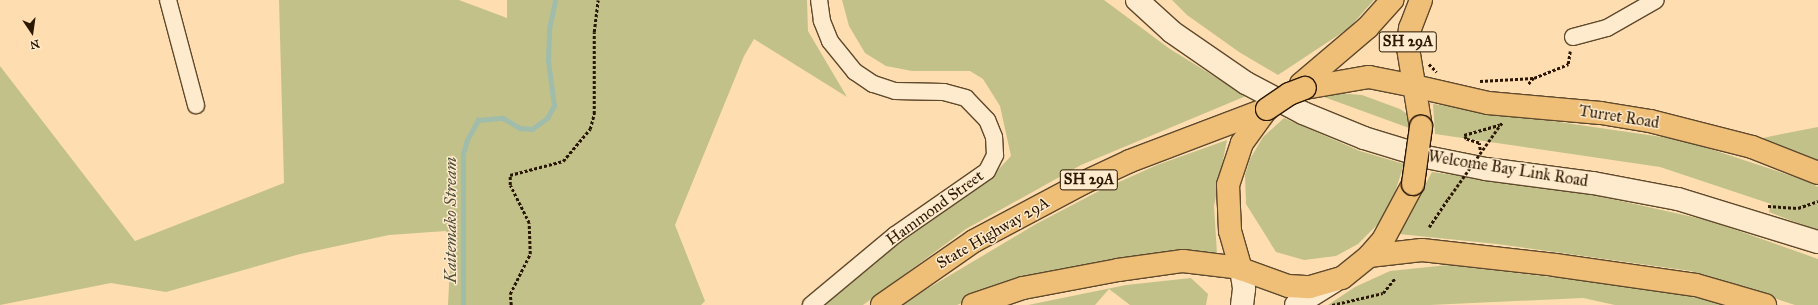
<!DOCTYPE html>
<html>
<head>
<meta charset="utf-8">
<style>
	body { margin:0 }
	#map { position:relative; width:1818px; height:305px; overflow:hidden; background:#fedeb1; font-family:"IM FELL Great Primer",serif }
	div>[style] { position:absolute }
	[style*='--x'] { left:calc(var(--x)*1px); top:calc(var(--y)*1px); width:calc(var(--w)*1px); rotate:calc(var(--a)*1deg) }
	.green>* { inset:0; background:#c2c18a }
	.stream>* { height:4.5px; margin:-2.25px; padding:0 2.25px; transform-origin:2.25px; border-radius:2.25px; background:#a0bcab }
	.path>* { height:2.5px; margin-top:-1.25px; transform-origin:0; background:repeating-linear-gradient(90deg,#2a1700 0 3px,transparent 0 5px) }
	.roads { filter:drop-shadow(1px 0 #5f492c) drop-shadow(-1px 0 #5f492c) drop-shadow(0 1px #5f492c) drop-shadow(0 -1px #5f492c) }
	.street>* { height:16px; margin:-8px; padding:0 8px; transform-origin:8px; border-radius:8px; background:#feeacc }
	.secondary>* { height:22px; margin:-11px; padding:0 11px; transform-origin:11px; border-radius:11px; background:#feeacc }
	.primary>* { height:22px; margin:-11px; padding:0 11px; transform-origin:11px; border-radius:11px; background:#efbf78 }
	.highway>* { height:22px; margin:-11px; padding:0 11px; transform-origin:11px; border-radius:11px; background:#efbf78 }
	.path-bridge>* { height:2.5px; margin-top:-1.25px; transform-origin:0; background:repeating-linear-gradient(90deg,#2a1700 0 3px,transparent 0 5px) }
	.bridges { filter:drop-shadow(1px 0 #2a1700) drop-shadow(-1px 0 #2a1700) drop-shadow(0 1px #2a1700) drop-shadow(0 -1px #2a1700) }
	.highway-bridge>* { height:22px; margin:-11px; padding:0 11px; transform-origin:11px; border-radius:11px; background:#efbf78 }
	span { translate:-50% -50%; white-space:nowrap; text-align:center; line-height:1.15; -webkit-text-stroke:3px #feeacc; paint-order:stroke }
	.shield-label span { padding:1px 3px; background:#feeacc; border:1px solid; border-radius:3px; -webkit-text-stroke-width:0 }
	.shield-label { font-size:15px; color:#2a1700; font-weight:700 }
	.street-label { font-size:16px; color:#2a1700 }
	.water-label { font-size:17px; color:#53513c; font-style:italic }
	.north { position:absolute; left:12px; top:12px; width:40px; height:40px; -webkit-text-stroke:3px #feeacc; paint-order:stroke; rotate:167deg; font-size:11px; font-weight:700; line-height:16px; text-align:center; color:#2a1700 }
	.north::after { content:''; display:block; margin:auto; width:14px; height:18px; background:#2a1700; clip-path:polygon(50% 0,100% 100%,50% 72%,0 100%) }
</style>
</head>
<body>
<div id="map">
	<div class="green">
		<i style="clip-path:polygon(279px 0,459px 0,507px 18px,507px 0,807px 0,808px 31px,847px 97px,754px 39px,744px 56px,675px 225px,705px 301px,701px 305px,448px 305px,451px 244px,446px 231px,389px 235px,300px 254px,166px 292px,111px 283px,0 305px,0 66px,135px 241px,284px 183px)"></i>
		<i style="clip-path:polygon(842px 0,1104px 0,1170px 49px,1246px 96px,1081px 165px,966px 229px,863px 305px,824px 305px,893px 243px,995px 173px,1011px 156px,1000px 106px,983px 79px,970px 71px,912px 71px,886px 66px,865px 53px,849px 26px)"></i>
		<i style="clip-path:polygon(1172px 0,1374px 0,1349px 28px,1278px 75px,1239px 52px,1187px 15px)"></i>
		<i style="clip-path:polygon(1338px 93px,1362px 95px,1400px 109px,1407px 114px,1409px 128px,1324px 97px)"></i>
		<i style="clip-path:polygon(1433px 104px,1683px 140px,1807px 181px,1818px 187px,1818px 231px,1769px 212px,1771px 204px,1660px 167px,1435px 134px)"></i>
		<i style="clip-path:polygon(1284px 118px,1360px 151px,1404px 164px,1393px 199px,1381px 221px,1358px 244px,1336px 256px,1304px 260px,1276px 252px,1246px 204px,1245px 175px,1250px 159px,1263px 137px)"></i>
		<i style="clip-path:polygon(1818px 127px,1818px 167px,1750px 141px,1772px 136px)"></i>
		<i style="clip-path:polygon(1227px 140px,1214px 206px,1217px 254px,983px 294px,957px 305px,900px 305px,1036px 224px,1099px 191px,1157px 165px)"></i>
		<i style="clip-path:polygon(1432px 172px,1585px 193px,1711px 221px,1818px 259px,1818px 305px,1795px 305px,1691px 271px,1497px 244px,1399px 234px)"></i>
		<i style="clip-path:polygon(1448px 265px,1637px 287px,1737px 305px,1615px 305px,1583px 298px,1430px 305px,1328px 305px,1355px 287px,1390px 271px)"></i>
		<i style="clip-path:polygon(1191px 278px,1208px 294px,1206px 305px,1130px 305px,1109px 289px,1095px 305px,1028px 305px,1126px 285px)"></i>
	</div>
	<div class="stream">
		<i style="--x:463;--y:305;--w:151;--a:-90"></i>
		<i style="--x:463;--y:154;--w:15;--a:-74"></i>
		<i style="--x:467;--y:140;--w:23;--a:-61"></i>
		<i style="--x:478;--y:120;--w:25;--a:-5"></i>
		<i style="--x:503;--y:118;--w:20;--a:30"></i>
		<i style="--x:520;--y:128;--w:12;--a:5"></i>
		<i style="--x:532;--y:129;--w:19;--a:-36"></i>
		<i style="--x:547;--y:118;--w:14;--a:-60"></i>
		<i style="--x:554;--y:106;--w:45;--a:-97.6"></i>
		<i style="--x:548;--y:61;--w:32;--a:-88"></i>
		<i style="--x:549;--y:29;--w:30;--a:-78"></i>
	</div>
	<div class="path">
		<i style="--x:1429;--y:64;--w:11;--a:45"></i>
		<i style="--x:1534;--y:78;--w:37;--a:-22"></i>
		<i style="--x:1568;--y:64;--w:13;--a:-81"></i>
		<i style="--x:1480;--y:81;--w:54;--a:-3.2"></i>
		<i style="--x:1534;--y:78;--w:9;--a:131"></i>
		<i style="--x:1480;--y:150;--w:7;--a:-98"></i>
		<i style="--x:1479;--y:143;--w:14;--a:-163"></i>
		<i style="--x:1466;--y:139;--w:4;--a:-117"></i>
		<i style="--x:1464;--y:135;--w:37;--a:-16"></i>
		<i style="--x:1500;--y:125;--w:4;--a:-45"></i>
		<i style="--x:1768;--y:206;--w:30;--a:4"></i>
		<i style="--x:1798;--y:208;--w:21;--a:-19"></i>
		<i style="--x:1429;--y:227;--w:34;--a:-56"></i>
		<i style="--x:511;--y:305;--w:11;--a:-95"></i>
		<i style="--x:510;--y:294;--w:45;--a:-63.4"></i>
		<i style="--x:530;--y:254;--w:31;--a:-92"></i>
		<i style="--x:529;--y:223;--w:42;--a:-116.6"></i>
		<i style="--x:510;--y:185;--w:10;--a:-90"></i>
		<i style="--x:510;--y:175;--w:55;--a:-14.8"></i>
		<i style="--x:563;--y:161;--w:42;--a:-49.8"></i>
		<i style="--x:590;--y:129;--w:16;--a:-75"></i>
		<i style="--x:594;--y:114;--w:82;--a:-90"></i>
		<i style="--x:594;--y:32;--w:32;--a:-83"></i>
		<i style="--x:1332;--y:305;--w:52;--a:-13.2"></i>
		<i style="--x:1383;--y:293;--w:19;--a:-51"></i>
	</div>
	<div class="roads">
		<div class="street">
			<i style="--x:168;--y:0;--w:109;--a:75.1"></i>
			<i style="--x:1573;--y:37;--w:35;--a:-15"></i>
			<i style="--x:1607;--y:28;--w:56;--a:-29.7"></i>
			<i style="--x:811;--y:305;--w:109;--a:-39.8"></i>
			<i style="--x:895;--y:235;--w:112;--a:-34.8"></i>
			<i style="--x:987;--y:171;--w:18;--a:-63"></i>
			<i style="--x:995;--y:155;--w:18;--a:-93"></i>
			<i style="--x:994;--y:137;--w:18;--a:-112"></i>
			<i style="--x:987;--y:120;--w:30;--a:-134"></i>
			<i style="--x:966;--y:98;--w:23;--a:-165"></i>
			<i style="--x:944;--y:92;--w:49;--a:-178.8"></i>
			<i style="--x:895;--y:91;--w:23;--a:-162"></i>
			<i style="--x:873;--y:84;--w:22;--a:-146"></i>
			<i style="--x:855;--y:72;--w:40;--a:-129"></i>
			<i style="--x:830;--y:41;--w:22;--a:-112"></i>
			<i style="--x:822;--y:21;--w:21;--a:-98"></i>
		</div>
		<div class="secondary">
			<i style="--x:1137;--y:0;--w:47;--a:42.4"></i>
			<i style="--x:1172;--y:32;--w:90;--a:34.6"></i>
			<i style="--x:1246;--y:83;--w:64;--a:27.8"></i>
			<i style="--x:1303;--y:113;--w:66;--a:22.3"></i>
			<i style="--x:1364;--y:138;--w:65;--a:17"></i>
			<i style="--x:1426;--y:157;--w:61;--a:11.3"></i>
			<i style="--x:1486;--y:169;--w:108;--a:7.5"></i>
			<i style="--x:1593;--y:183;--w:86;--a:10.7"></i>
			<i style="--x:1678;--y:199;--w:146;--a:17.1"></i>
			<i style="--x:1241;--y:269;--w:20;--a:81"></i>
			<i style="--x:1244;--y:289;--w:16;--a:97"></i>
			<i style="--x:1296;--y:305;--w:44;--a:-31.9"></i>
		</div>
		<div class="primary">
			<i style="--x:1414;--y:86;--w:76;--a:12.9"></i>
			<i style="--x:1488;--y:103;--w:113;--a:5.1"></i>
			<i style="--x:1601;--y:113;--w:50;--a:9.3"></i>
			<i style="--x:1650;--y:121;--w:105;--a:14.3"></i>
			<i style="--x:1752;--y:147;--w:71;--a:21.5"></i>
			<i style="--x:1369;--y:256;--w:53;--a:-6.5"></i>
			<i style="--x:1422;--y:250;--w:134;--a:6.4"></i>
			<i style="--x:1555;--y:265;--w:142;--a:8.1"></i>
			<i style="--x:1696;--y:285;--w:72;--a:16.2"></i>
		</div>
		<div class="highway">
			<i style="--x:1421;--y:0;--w:30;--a:111"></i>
			<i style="--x:1410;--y:28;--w:20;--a:96"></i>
			<i style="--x:1408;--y:48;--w:80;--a:80.7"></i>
			<i style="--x:1301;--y:84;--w:87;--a:-40.3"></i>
			<i style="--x:1367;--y:28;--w:38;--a:-48"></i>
			<i style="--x:1305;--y:88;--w:65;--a:-9.8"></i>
			<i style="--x:1369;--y:77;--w:46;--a:11.3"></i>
			<i style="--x:1266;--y:110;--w:41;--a:126"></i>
			<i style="--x:1242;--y:143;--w:44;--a:108.4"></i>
			<i style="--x:1228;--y:185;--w:46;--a:87.5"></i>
			<i style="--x:1230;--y:231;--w:40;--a:74"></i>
			<i style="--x:1241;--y:269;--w:50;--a:19.9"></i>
			<i style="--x:1288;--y:286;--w:22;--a:3"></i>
			<i style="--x:1310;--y:287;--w:33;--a:-16"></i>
			<i style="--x:1342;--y:278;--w:35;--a:-39"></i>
			<i style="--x:1369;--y:256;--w:21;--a:-49"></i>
			<i style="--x:1383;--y:240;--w:64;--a:-61.8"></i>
			<i style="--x:882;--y:305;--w:112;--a:-34.8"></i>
			<i style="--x:974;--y:241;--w:123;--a:-28"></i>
			<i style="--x:1083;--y:183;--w:52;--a:-25.1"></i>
			<i style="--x:1130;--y:161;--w:147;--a:-20.8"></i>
			<i style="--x:973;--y:305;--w:53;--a:-18.8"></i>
			<i style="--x:1023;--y:288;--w:97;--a:-10.7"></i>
			<i style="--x:1118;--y:270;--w:66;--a:-7.9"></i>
			<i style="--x:1183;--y:261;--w:57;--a:7"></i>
		</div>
	</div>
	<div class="path-bridge">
		<i style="--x:1448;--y:199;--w:90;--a:-54.9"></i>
	</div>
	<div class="bridges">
		<div class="highway-bridge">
			<i style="--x:1267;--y:109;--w:27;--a:-34"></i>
			<i style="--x:1289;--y:94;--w:17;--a:-21"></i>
			<i style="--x:1413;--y:184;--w:58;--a:-82"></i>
		</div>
	</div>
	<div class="shield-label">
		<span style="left:1408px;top:42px">SH 29A</span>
		<span style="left:1089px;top:180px">SH 29A</span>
	</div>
	<div class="street-label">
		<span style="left:1619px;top:117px;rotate:9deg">Turret Road</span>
		<span style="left:1508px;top:169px;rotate:9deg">Welcome Bay Link Road</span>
		<span style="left:935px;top:208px;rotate:-36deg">Hammond Street</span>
		<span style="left:993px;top:233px;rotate:-30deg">State Highway 29A</span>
	</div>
	<div class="water-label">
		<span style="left:451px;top:220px;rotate:-90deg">Kaitemako Stream</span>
	</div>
	<div class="north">N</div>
</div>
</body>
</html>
